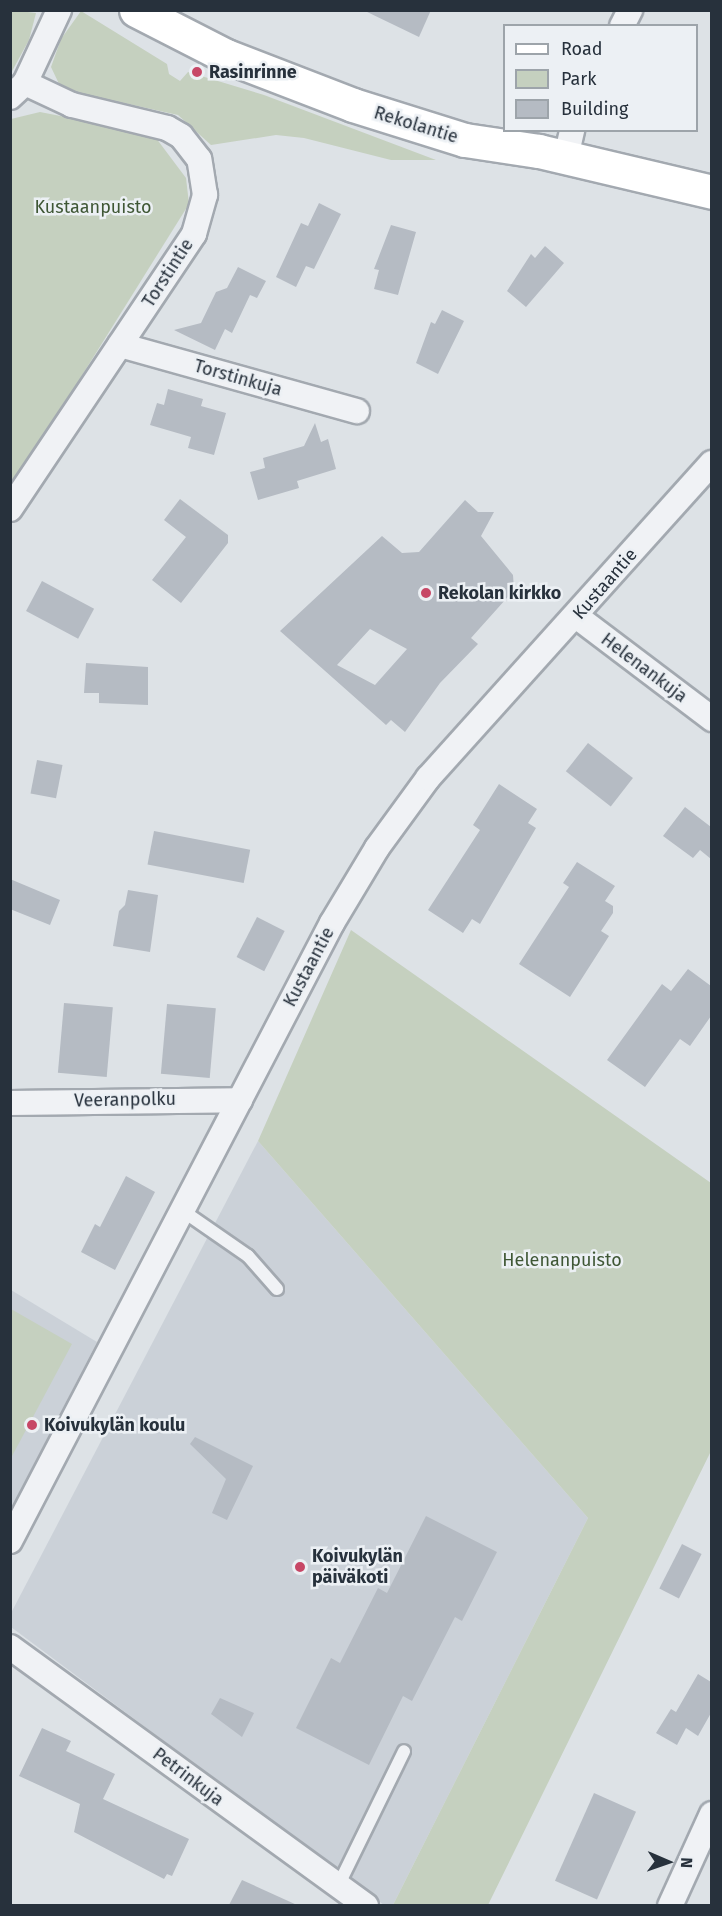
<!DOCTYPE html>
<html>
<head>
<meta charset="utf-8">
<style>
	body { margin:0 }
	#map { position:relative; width:722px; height:1916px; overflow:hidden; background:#dde2e6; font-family:"Fira Sans",sans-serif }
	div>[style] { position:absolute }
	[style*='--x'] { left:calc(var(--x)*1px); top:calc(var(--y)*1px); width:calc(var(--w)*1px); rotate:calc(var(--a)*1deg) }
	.built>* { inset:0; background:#cbd1d8 }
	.green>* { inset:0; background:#c5d0bf }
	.building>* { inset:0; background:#b5bbc3; transform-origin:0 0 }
	.roads { filter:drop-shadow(2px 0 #a3a9b0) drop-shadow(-2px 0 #a3a9b0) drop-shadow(0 2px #a3a9b0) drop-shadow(0 -2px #a3a9b0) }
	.service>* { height:12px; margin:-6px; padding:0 6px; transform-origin:6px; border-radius:6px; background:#f0f2f5 }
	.minor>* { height:24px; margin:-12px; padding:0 12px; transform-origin:12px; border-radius:12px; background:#f0f2f5 }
	.secondary>* { height:33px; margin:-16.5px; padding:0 16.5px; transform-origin:16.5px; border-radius:16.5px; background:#fff }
	.dots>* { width:16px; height:16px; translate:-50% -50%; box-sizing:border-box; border:3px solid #ecf0f4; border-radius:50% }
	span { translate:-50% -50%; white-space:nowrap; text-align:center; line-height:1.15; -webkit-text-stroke:5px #ecf0f4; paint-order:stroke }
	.poi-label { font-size:18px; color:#27313c; font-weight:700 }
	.left { translate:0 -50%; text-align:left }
	.street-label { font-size:18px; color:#27313c }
	.park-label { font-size:18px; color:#3f5735 }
	.frame { position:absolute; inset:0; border:12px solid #27313c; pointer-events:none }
	.legend { position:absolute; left:503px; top:24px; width:195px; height:108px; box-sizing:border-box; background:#ecf0f4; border:2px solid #9da4aa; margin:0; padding:8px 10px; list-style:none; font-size:18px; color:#27313c }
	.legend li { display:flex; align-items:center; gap:12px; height:30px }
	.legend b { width:30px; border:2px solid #9da4aa }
	.north { position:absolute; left:638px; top:1832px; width:60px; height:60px; -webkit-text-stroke:4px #ecf0f4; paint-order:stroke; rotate:92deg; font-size:16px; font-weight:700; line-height:24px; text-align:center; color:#27313c }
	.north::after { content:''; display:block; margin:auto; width:21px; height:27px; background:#27313c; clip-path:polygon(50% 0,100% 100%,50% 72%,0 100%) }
</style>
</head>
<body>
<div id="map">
	<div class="built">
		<i style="clip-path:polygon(258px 1141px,588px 1518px,393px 1905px,384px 1905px,11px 1627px,10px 1615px)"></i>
		<i style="clip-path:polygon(11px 1290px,97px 1342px,11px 1509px)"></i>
	</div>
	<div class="green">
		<i style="clip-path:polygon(11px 10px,36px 13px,29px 40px,11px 73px)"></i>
		<i style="clip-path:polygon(81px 11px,167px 64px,169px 74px,180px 81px,188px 72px,264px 95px,436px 160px,391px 160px,304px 138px,276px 135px,211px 145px,178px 115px,74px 92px,60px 86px,51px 67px,61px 39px)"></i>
		<i style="clip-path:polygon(40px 112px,153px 134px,186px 178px,189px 204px,11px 489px,11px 119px)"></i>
		<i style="clip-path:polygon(351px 930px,711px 1183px,711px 1451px,488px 1905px,393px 1905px,588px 1518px,258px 1141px)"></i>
		<i style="clip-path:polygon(11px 1309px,72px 1344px,11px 1458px)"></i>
	</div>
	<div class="building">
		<i style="clip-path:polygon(363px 10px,431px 10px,419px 37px)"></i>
		<i style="clip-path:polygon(319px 203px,341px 214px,314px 269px,306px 266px,296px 287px,276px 277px,301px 223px,308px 226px)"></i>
		<i style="clip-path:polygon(391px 225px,416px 232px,398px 295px,374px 289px,379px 270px,374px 269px)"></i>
		<i style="clip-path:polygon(545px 246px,564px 263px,526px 307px,507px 291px,531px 254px,535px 258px)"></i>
		<i style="clip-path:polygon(238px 267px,266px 281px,257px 298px,250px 295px,232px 333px,225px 329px,215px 350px,174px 330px,201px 323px,216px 292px,227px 288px)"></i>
		<i style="clip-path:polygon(442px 310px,464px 321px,438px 374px,416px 363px,431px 322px,435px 324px)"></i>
		<i style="clip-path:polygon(168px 389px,203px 399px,201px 406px,226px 413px,214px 455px,188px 448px,191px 437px,150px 425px,157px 403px,164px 405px)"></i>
		<i style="clip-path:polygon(315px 423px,321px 442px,328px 439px,336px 469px,297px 481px,299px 488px,258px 500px,250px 472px,265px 468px,263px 458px,304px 446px)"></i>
		<i style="clip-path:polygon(180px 499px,228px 535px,228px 543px,181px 603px,152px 580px,186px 537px,164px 520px)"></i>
		<i style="clip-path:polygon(evenodd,465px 500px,478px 512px,494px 512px,481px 536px,513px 575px,514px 590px,471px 638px,478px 644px,440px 683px,405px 732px,391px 720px,386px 725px,280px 631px,382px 536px,402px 553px,419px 552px,465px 500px,370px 629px,407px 649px,375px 685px,337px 665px,370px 629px)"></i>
		<i style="left:42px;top:581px;width:59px;height:34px;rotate:28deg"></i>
		<i style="clip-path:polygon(86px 663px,148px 667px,148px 705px,99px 703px,99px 693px,84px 693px)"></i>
		<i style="left:588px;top:743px;width:57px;height:36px;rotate:38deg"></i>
		<i style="left:37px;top:760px;width:26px;height:34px;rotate:11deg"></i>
		<i style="clip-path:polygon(499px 784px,537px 809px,528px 823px,536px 828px,480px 924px,472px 919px,463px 933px,428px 910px,480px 830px,473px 825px)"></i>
		<i style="clip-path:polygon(685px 807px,711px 827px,711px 859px,700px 850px,693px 858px,663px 836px)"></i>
		<i style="left:154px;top:831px;width:98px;height:34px;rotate:11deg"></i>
		<i style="clip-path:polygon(577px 862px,615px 886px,605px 901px,613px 906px,613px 913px,601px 931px,609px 936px,570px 997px,519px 964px,569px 887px,563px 883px)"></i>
		<i style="clip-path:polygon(10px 879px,60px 900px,50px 925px,10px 909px)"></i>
		<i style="clip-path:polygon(128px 890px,158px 895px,150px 952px,113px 946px,119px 911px,125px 905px)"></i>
		<i style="left:257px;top:917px;width:31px;height:45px;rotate:27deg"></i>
		<i style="clip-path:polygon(688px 969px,711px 986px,711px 1016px,690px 1046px,680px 1039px,645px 1087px,607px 1060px,662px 984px,671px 991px)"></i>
		<i style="left:64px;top:1003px;width:49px;height:70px;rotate:5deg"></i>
		<i style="left:167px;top:1004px;width:49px;height:70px;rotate:5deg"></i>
		<i style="clip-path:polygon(126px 1176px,155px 1192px,115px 1270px,81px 1252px,95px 1224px,100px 1227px)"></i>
		<i style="clip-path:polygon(195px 1437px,253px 1466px,227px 1520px,212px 1513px,226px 1479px,190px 1444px)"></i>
		<i style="clip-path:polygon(426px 1516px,497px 1552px,462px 1621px,455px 1617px,412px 1701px,403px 1696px,369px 1765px,296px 1728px,331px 1658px,340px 1663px,378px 1588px,387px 1593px)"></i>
		<i style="left:682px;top:1544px;width:22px;height:50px;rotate:27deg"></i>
		<i style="clip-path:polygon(698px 1674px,711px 1682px,711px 1713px,698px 1736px,686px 1728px,677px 1745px,656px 1733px,671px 1709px,676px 1712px)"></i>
		<i style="clip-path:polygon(220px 1698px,254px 1713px,242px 1737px,211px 1714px)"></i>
		<i style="clip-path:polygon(42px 1728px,71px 1741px,66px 1751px,115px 1774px,103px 1799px,189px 1839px,172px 1876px,167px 1874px,164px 1879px,74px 1832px,80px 1804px,19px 1776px)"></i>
		<i style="left:594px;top:1793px;width:46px;height:96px;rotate:24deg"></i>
		<i style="clip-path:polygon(242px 1880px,297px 1905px,229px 1905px)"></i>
	</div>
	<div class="roads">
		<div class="service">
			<i style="--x:183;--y:1211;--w:79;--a:34.7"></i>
			<i style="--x:248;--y:1256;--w:44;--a:48.7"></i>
			<i style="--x:338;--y:1886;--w:150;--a:-63.9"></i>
		</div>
		<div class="minor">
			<i style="--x:622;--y:26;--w:18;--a:-63"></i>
			<i style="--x:10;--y:97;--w:21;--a:-43"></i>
			<i style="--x:25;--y:83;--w:81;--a:-65"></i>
			<i style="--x:566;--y:157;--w:28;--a:-77"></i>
			<i style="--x:120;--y:345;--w:246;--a:15.6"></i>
			<i style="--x:10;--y:509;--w:331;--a:-56.2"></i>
			<i style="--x:194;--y:234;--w:41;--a:-74.2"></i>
			<i style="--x:205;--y:195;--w:36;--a:-99"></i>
			<i style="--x:199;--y:159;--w:29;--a:-128"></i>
			<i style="--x:181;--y:136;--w:16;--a:-150"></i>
			<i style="--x:167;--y:128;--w:98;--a:-166.4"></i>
			<i style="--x:72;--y:105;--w:52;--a:-154.9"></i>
			<i style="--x:576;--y:616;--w:171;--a:37.1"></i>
			<i style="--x:10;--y:1103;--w:230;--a:-0.7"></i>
			<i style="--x:10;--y:1541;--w:697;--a:-62.48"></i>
			<i style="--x:332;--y:923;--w:87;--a:-59"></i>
			<i style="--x:377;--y:848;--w:87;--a:-53.9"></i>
			<i style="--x:428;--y:778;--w:424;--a:-48"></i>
			<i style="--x:10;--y:1647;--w:440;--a:36"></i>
			<i style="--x:670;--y:1906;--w:101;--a:-65.5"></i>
		</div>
		<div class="secondary">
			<i style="--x:136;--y:10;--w:101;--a:27.1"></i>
			<i style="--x:226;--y:56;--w:136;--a:21.1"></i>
			<i style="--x:353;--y:105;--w:117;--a:17.4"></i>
			<i style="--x:465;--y:140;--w:75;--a:8.5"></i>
			<i style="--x:539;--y:151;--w:178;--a:13.3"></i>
		</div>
	</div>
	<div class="dots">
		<i style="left:197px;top:72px;background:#c74766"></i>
		<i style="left:426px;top:593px;background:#c74766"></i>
		<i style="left:32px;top:1425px;background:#c74766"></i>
		<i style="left:300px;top:1567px;background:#c74766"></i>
	</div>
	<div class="poi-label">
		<span class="left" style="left:209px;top:72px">Rasinrinne</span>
		<span class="left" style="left:438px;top:593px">Rekolan kirkko</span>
		<span class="left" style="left:44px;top:1425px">Koivukylän koulu</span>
		<span class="left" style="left:312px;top:1567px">Koivukylän<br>päiväkoti</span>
	</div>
	<div class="street-label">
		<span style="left:416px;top:125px;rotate:17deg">Rekolantie</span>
		<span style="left:168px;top:273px;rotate:-57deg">Torstintie</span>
		<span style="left:238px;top:378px;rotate:16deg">Torstinkuja</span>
		<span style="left:605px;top:584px;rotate:-49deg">Kustaantie</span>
		<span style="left:644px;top:668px;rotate:37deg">Helenankuja</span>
		<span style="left:309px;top:967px;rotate:-62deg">Kustaantie</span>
		<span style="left:125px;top:1100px;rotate:-1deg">Veeranpolku</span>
		<span style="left:188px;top:1777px;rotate:37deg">Petrinkuja</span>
	</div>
	<div class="park-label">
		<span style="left:93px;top:207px">Kustaanpuisto</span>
		<span style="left:562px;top:1260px">Helenanpuisto</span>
	</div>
	<div class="frame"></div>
	<ul class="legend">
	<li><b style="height:8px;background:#fff"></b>Road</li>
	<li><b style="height:16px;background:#c5d0bf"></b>Park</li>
	<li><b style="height:16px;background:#b5bbc3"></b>Building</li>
	</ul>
	<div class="north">N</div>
</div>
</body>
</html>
